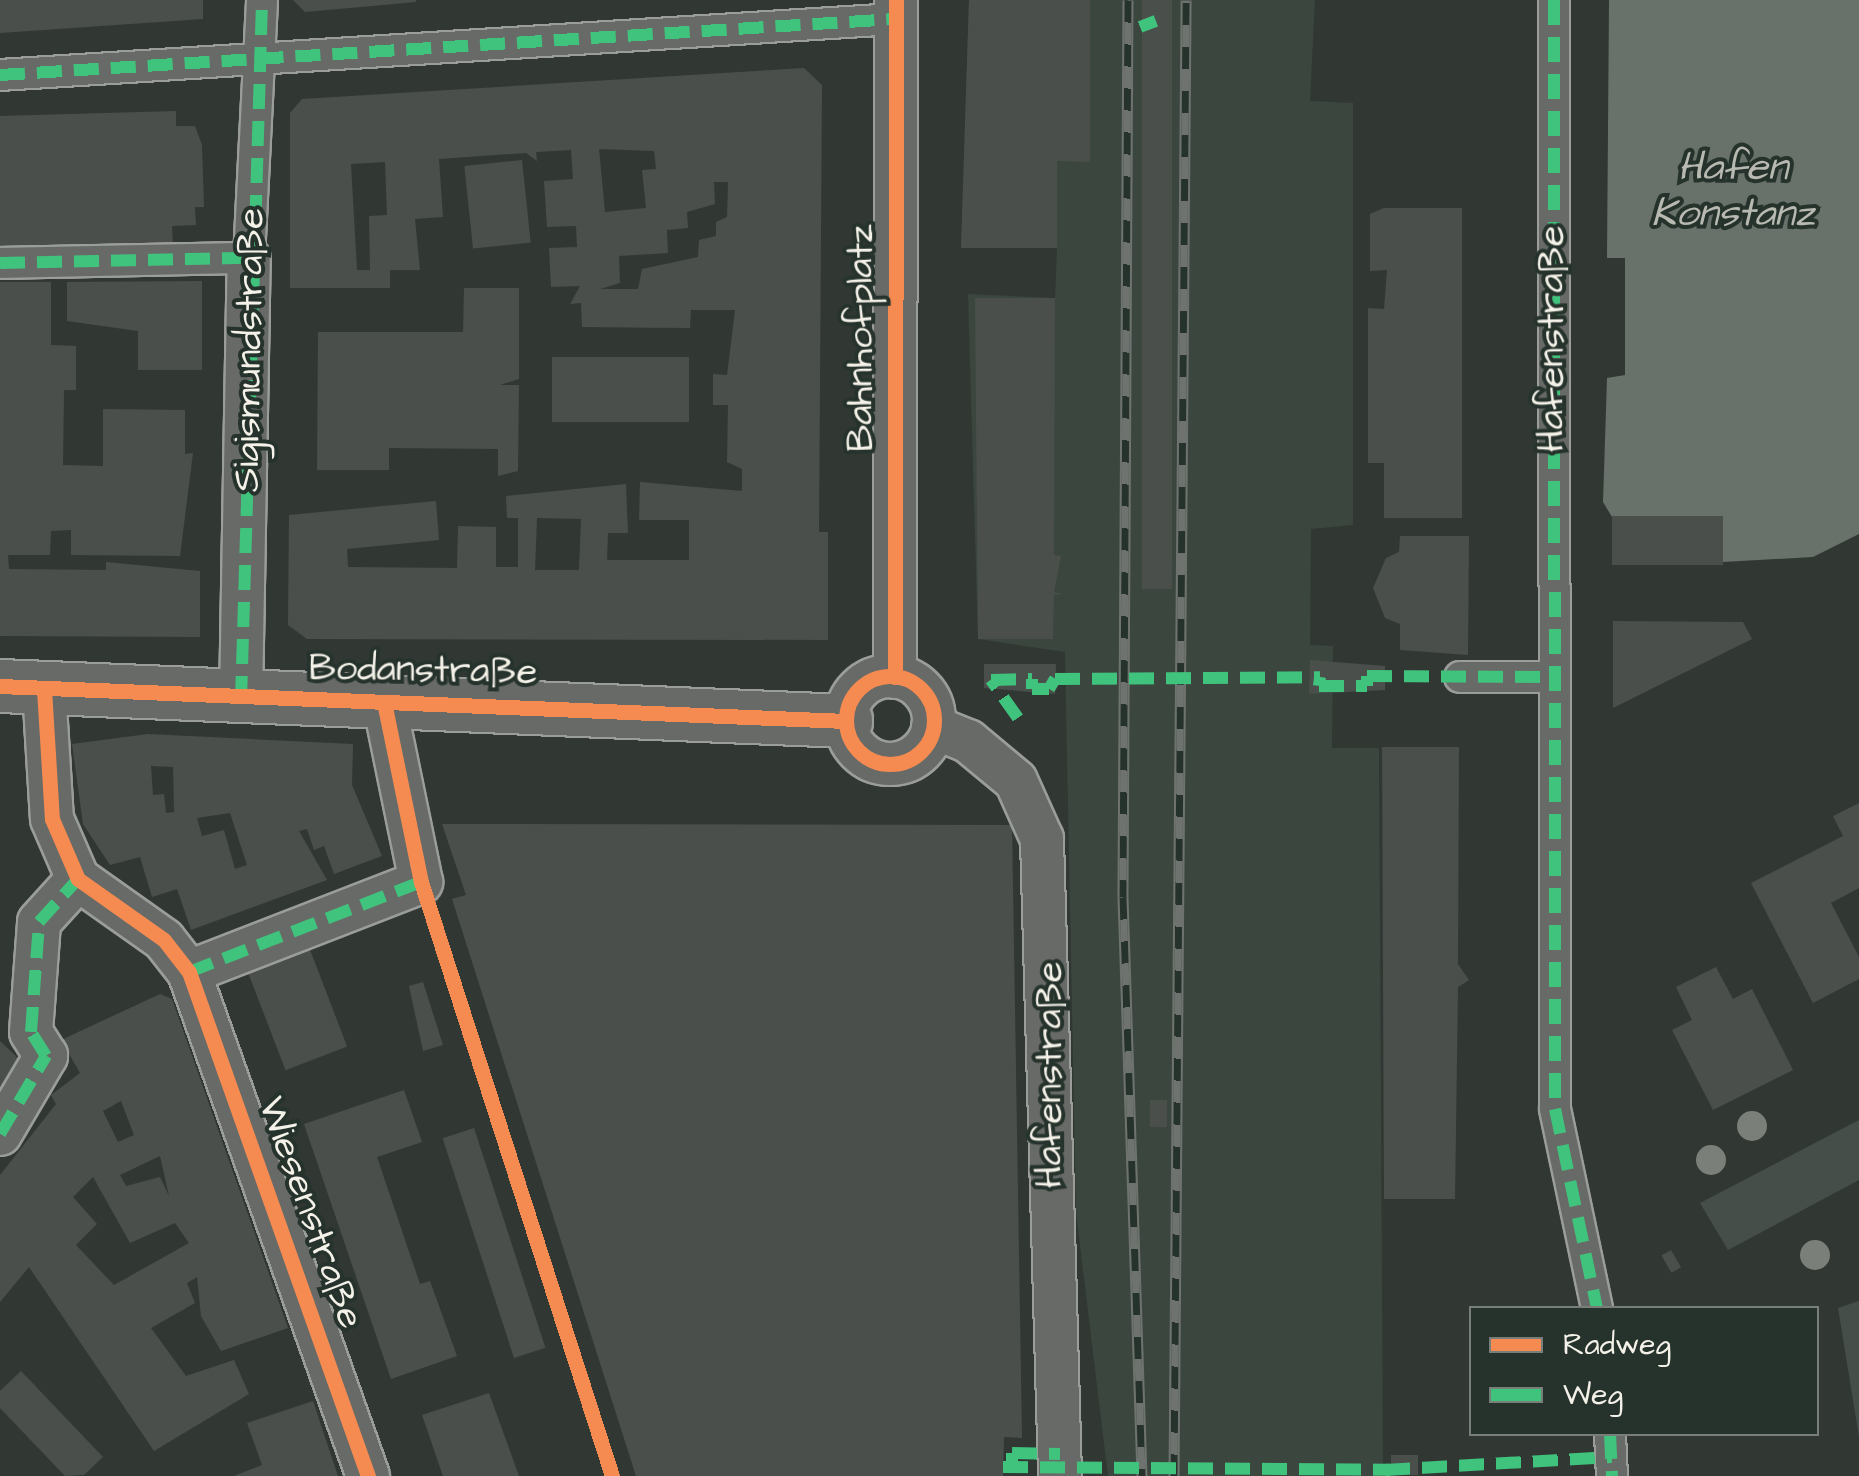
<!DOCTYPE html>
<html>
<head>
<meta charset="utf-8">
<style>
	body { margin:0 }
	#map { position:relative; width:1859px; height:1476px; overflow:hidden; background:#313834; font-family:"Architects Daughter",sans-serif }
	div>[style] { position:absolute }
	[style*='--x'] { left:calc(var(--x)*1px); top:calc(var(--y)*1px); width:calc(var(--w)*1px); rotate:calc(var(--a)*1deg) }
	.built>* { inset:0; background:#3b463f }
	.green>* { inset:0; background:#454e49 }
	.water>* { inset:0; background:#69716b }
	.building>* { inset:0; background:#4a4f4c; transform-origin:0 0 }
	.roads { filter:drop-shadow(2px 0 #9a9d99) drop-shadow(-2px 0 #9a9d99) drop-shadow(0 2px #9a9d99) drop-shadow(0 -2px #9a9d99) }
	.pedestrian>* { height:30px; margin:-15px; padding:0 15px; transform-origin:15px; border-radius:15px; background:#676a66 }
	.minor>* { height:42px; margin:-21px; padding:0 21px; transform-origin:21px; border-radius:21px; background:#676a66 }
	.minor>.ring { margin:-21px; padding:0; box-sizing:content-box; background:none; border:42px solid #676a66; border-radius:50% }
	.tertiary>* { height:52px; margin:-26px; padding:0 26px; transform-origin:26px; border-radius:26px; background:#676a66 }
	.rail>* { height:11px; margin-top:-5.5px; transform-origin:0; background:repeating-linear-gradient(90deg,#26332d 0 22px,#6f7370 0 44px); box-sizing:border-box; border-block:2px solid #6f7370 }
	.quiet>* { height:12px; margin-top:-6px; transform-origin:0; background:repeating-linear-gradient(90deg,#40c37c 0 25px,transparent 0 37px) }
	.cycleway>* { height:15px; margin:-7.5px; padding:0 7.5px; transform-origin:7.5px; border-radius:7.5px; background:#f68b52 }
	.cycleway>.ring { margin:-7.5px; padding:0; box-sizing:content-box; background:none; border:15px solid #f68b52; border-radius:50% }
	.trees>* { width:30px; height:30px; margin:-15px; border-radius:50%; background:#7b7f79 }
	span { translate:-50% -50%; white-space:nowrap; text-align:center; line-height:1.15; -webkit-text-stroke:8px #26332d; paint-order:stroke }
	.street-label { font-size:38px; color:#f4f1e8 }
	.water-label { font-size:40px; color:#b8bab2; font-style:italic }
	.legend { position:absolute; left:1469px; top:1306px; width:350px; height:130px; box-sizing:border-box; background:#26332d; border:2px solid #787f78; margin:0; padding:12px 18px; list-style:none; font-size:30px; color:#f4f1e8 }
	.legend li { display:flex; align-items:center; gap:20px; height:50px }
	.legend b { width:50px; border:2px solid #787f78 }
</style>
</head>
<body>
<div id="map">
	<div class="built">
		<i style="clip-path:polygon(969px 0,1315px 0,1310px 101px,1353px 103px,1353px 525px,1311px 529px,1310px 645px,1333px 646px,1332px 748px,1379px 748px,1383px 1476px,1108px 1476px,1076px 1212px,1065px 652px,978px 639px,968px 294px,1055px 298px,1057px 248px,961px 248px)"></i>
	</div>
	<div class="green">
		<i style="clip-path:polygon(1859px 1120px,1859px 1180px,1728px 1250px,1700px 1203px)"></i>
		<i style="clip-path:polygon(1859px 1301px,1859px 1437px,1838px 1308px)"></i>
	</div>
	<div class="water">
		<i style="clip-path:polygon(1609px 0,1859px 0,1859px 534px,1813px 557px,1723px 562px,1723px 517px,1612px 517px,1603px 502px,1607px 378px,1625px 375px,1625px 258px,1607px 258px)"></i>
	</div>
	<div class="building">
		<i style="clip-path:polygon(0 0,203px 0,203px 19px,0 33px)"></i>
		<i style="clip-path:polygon(293px 0,416px 0,416px 2px,305px 12px)"></i>
		<i style="clip-path:polygon(969px 0,1090px 0,1090px 162px,1057px 161px,1057px 248px,961px 248px)"></i>
		<i style="left:1142px;top:0;width:30px;height:589px"></i>
		<i style="clip-path:polygon(evenodd,804px 68px,822px 85px,819px 532px,828px 532px,828px 640px,307px 639px,288px 625px,289px 515px,436px 501px,439px 540px,347px 549px,348px 567px,457px 568px,458px 526px,496px 527px,496px 567px,518px 567px,518px 518px,507px 518px,506px 496px,626px 484px,628px 533px,608px 533px,607px 560px,689px 560px,689px 520px,639px 520px,640px 482px,742px 491px,742px 469px,727px 462px,728px 405px,713px 405px,713px 374px,727px 375px,735px 310px,691px 310px,690px 328px,582px 327px,581px 303px,570px 304px,580px 286px,551px 287px,549px 248px,577px 247px,576px 226px,547px 227px,544px 181px,573px 179px,571px 150px,536px 152px,537px 161px,526px 153px,439px 159px,443px 217px,415px 219px,420px 270px,390px 270px,390px 288px,290px 288px,290px 113px,302px 99px,804px 68px,599px 149px,654px 151px,656px 169px,642px 170px,646px 208px,605px 212px,599px 149px,804px 68px,385px 162px,387px 215px,369px 216px,370px 270px,357px 270px,351px 164px,385px 162px,804px 68px,714px 182px,728px 182px,727px 217px,716px 222px,716px 236px,699px 240px,698px 257px,642px 269px,638px 289px,600px 289px,620px 283px,619px 256px,668px 253px,667px 230px,688px 228px,687px 212px,715px 204px,714px 182px,804px 68px,537px 518px,581px 519px,579px 570px,535px 570px,537px 518px)"></i>
		<i style="clip-path:polygon(176px 111px,176px 126px,195px 126px,202px 145px,204px 207px,195px 207px,196px 225px,172px 226px,173px 248px,0 246px,0 116px)"></i>
		<i style="left:522px;top:160px;width:83px;height:58px;rotate:84deg"></i>
		<i style="clip-path:polygon(1384px 208px,1462px 208px,1462px 518px,1384px 518px,1384px 463px,1368px 463px,1368px 308px,1384px 309px,1387px 270px,1370px 271px,1370px 214px)"></i>
		<i style="clip-path:polygon(202px 281px,202px 370px,138px 370px,138px 331px,67px 321px,67px 282px)"></i>
		<i style="clip-path:polygon(0 282px,51px 282px,51px 345px,76px 346px,76px 390px,64px 390px,63px 465px,103px 466px,103px 409px,185px 410px,185px 454px,193px 453px,180px 556px,71px 555px,71px 530px,51px 531px,50px 555px,8px 555px,9px 569px,106px 570px,106px 562px,200px 571px,200px 637px,0 636px)"></i>
		<i style="clip-path:polygon(464px 288px,519px 288px,519px 379px,500px 385px,519px 385px,518px 471px,498px 476px,498px 449px,389px 448px,389px 470px,317px 470px,318px 332px,463px 332px)"></i>
		<i style="clip-path:polygon(975px 298px,1055px 298px,1054px 555px,1061px 556px,1054px 592px,1062px 594px,1054px 595px,1053px 639px,978px 639px)"></i>
		<i style="left:552px;top:357px;width:137px;height:65px"></i>
		<i style="left:1723px;top:516px;width:49px;height:111px;rotate:90deg"></i>
		<i style="clip-path:polygon(1400px 536px,1469px 536px,1468px 655px,1400px 650px,1400px 624px,1385px 618px,1373px 588px,1386px 558px,1399px 552px)"></i>
		<i style="clip-path:polygon(1613px 621px,1743px 622px,1752px 639px,1613px 708px)"></i>
		<i style="clip-path:polygon(1310px 660px,1385px 666px,1385px 690px,1309px 694px)"></i>
		<i style="clip-path:polygon(984px 664px,1056px 664px,1055px 694px,984px 688px)"></i>
		<i style="clip-path:polygon(evenodd,148px 734px,353px 744px,352px 785px,382px 856px,334px 874px,324px 846px,314px 850px,307px 829px,299px 831px,327px 880px,191px 930px,177px 889px,152px 897px,140px 857px,110px 865px,83px 824px,72px 744px,148px 734px,151px 766px,173px 767px,174px 812px,166px 813px,164px 794px,153px 795px,151px 766px,148px 734px,230px 813px,247px 865px,235px 869px,224px 830px,202px 836px,197px 818px,230px 813px)"></i>
		<i style="clip-path:polygon(1382px 747px,1459px 747px,1458px 964px,1469px 980px,1458px 987px,1455px 1199px,1384px 1199px)"></i>
		<i style="clip-path:polygon(1859px 803px,1859px 888px,1831px 903px,1859px 957px,1859px 979px,1813px 1003px,1751px 883px,1843px 836px,1833px 816px)"></i>
		<i style="clip-path:polygon(442px 824px,1012px 825px,1022px 1438px,1004px 1437px,1003px 1476px,636px 1476px,452px 899px,466px 895px)"></i>
		<i style="left:307px;top:942px;width:112px;height:66px;rotate:69deg"></i>
		<i style="clip-path:polygon(1716px 967px,1733px 999px,1752px 989px,1793px 1070px,1713px 1110px,1672px 1030px,1692px 1020px,1676px 987px)"></i>
		<i style="clip-path:polygon(423px 982px,443px 1045px,423px 1051px,409px 986px)"></i>
		<i style="clip-path:polygon(evenodd,160px 994px,172px 999px,288px 1328px,221px 1351px,201px 1316px,197px 1277px,187px 1283px,195px 1303px,151px 1328px,186px 1376px,234px 1360px,249px 1394px,154px 1451px,29px 1267px,0 1302px,0 1175px,56px 1104px,51px 1095px,80px 1073px,61px 1040px,160px 994px,121px 1101px,134px 1135px,118px 1142px,103px 1111px,121px 1101px,160px 994px,160px 1156px,169px 1196px,160px 1177px,126px 1186px,120px 1175px,160px 1156px,160px 994px,93px 1177px,130px 1243px,175px 1223px,189px 1243px,114px 1285px,76px 1245px,97px 1224px,73px 1197px,93px 1177px)"></i>
		<i style="clip-path:polygon(0 1041px,20px 1060px,0 1092px)"></i>
		<i style="clip-path:polygon(404px 1090px,422px 1142px,377px 1157px,420px 1284px,430px 1281px,457px 1356px,391px 1379px,304px 1124px)"></i>
		<i style="left:1150px;top:1100px;width:17px;height:27px"></i>
		<i style="left:474px;top:1128px;width:231px;height:33px;rotate:72deg"></i>
		<i style="left:1671px;top:1250px;width:20px;height:11px;rotate:60deg"></i>
		<i style="clip-path:polygon(21px 1371px,103px 1457px,84px 1475px,65px 1476px,0 1408px,0 1391px)"></i>
		<i style="clip-path:polygon(489px 1393px,519px 1476px,443px 1476px,422px 1415px)"></i>
		<i style="clip-path:polygon(313px 1401px,338px 1476px,234px 1476px,262px 1465px,247px 1423px)"></i>
		<i style="left:1391px;top:1455px;width:27px;height:20px"></i>
	</div>
	<div class="roads">
		<div class="pedestrian">
			<i style="--x:1554;--y:0;--w:1109;--a:89.95"></i>
			<i style="--x:1555;--y:1109;--w:203;--a:78.1"></i>
			<i style="--x:0;--y:75;--w:898;--a:-3.58"></i>
			<i style="--x:0;--y:263;--w:249;--a:-1.2"></i>
			<i style="--x:249;--y:258;--w:258;--a:-87.1"></i>
			<i style="--x:1460;--y:677;--w:93;--a:0"></i>
			<i style="--x:1610;--y:1434;--w:42;--a:87.3"></i>
		</div>
		<div class="minor">
			<i class="ring" style="left:846px;top:676px;width:46px;height:46px"></i>
			<i style="--x:895;--y:677;--w:677;--a:-89.92"></i>
			<i style="--x:44;--y:689;--w:130;--a:86.5"></i>
			<i style="--x:52;--y:819;--w:65;--a:66.6"></i>
			<i style="--x:78;--y:879;--w:105;--a:35.3"></i>
			<i style="--x:164;--y:940;--w:41;--a:52"></i>
			<i style="--x:189;--y:972;--w:535;--a:70.45"></i>
			<i style="--x:241;--y:701;--w:443;--a:-89"></i>
			<i style="--x:933;--y:727;--w:38;--a:22"></i>
			<i style="--x:968;--y:741;--w:62;--a:39.8"></i>
			<i style="--x:1016;--y:781;--w:64;--a:65.9"></i>
			<i style="--x:1042;--y:839;--w:637;--a:88.38"></i>
			<i style="--x:189;--y:972;--w:249;--a:-21.2"></i>
			<i style="--x:421;--y:882;--w:184;--a:-101.6"></i>
			<i style="--x:0;--y:1134;--w:91;--a:-59.5"></i>
			<i style="--x:46;--y:1056;--w:28;--a:-122"></i>
			<i style="--x:31;--y:1032;--w:110;--a:-85.8"></i>
			<i style="--x:39;--y:922;--w:58;--a:-47.8"></i>
		</div>
		<div class="tertiary">
			<i style="--x:0;--y:686;--w:847;--a:2.37"></i>
		</div>
	</div>
	<div class="rail">
		<i style="--x:1128;--y:0;--w:897;--a:90.32"></i>
		<i style="--x:1123;--y:897;--w:579;--a:88.12"></i>
		<i style="--x:1174;--y:1476;--w:1476;--a:-89.53"></i>
	</div>
	<div class="quiet">
		<i style="--x:1554;--y:0;--w:1109;--a:89.95"></i>
		<i style="--x:1555;--y:1109;--w:203;--a:78.1"></i>
		<i style="--x:1140;--y:27;--w:17;--a:-21"></i>
		<i style="--x:0;--y:75;--w:898;--a:-3.58"></i>
		<i style="--x:0;--y:263;--w:249;--a:-1.2"></i>
		<i style="--x:241;--y:701;--w:701;--a:-88.28"></i>
		<i style="--x:1018;--y:718;--w:47;--a:-125.4"></i>
		<i style="--x:991;--y:680;--w:41;--a:-1.4"></i>
		<i style="--x:1032;--y:679;--w:10;--a:90"></i>
		<i style="--x:1032;--y:689;--w:17;--a:0"></i>
		<i style="--x:1049;--y:689;--w:12;--a:-59"></i>
		<i style="--x:1055;--y:679;--w:265;--a:-0.4"></i>
		<i style="--x:1320;--y:677;--w:9;--a:96"></i>
		<i style="--x:1319;--y:686;--w:48;--a:0"></i>
		<i style="--x:1367;--y:686;--w:10;--a:-90"></i>
		<i style="--x:1367;--y:676;--w:186;--a:0.3"></i>
		<i style="--x:189;--y:972;--w:249;--a:-21.2"></i>
		<i style="--x:0;--y:1134;--w:91;--a:-59.5"></i>
		<i style="--x:46;--y:1056;--w:28;--a:-122"></i>
		<i style="--x:31;--y:1032;--w:110;--a:-85.8"></i>
		<i style="--x:39;--y:922;--w:58;--a:-47.8"></i>
		<i style="--x:1610;--y:1434;--w:42;--a:87.3"></i>
		<i style="--x:1003;--y:1467;--w:387;--a:0.4"></i>
		<i style="--x:1012;--y:1467;--w:14;--a:-90"></i>
		<i style="--x:1012;--y:1453;--w:48;--a:1.2"></i>
		<i style="--x:1385;--y:1470;--w:227;--a:-3.3"></i>
	</div>
	<div class="cycleway">
		<i class="ring" style="left:846px;top:676px;width:73px;height:73px"></i>
		<i style="--x:895;--y:677;--w:677;--a:-89.92"></i>
		<i style="--x:0;--y:686;--w:847;--a:2.37"></i>
		<i style="--x:44;--y:689;--w:130;--a:86.5"></i>
		<i style="--x:52;--y:819;--w:65;--a:66.6"></i>
		<i style="--x:78;--y:879;--w:105;--a:35.3"></i>
		<i style="--x:164;--y:940;--w:41;--a:52"></i>
		<i style="--x:189;--y:972;--w:535;--a:70.45"></i>
		<i style="--x:384;--y:702;--w:184;--a:78.4"></i>
		<i style="--x:421;--y:882;--w:624;--a:72.17"></i>
	</div>
	<div class="trees">
		<i style="left:1752px;top:1126px"></i>
		<i style="left:1711px;top:1160px"></i>
		<i style="left:1815px;top:1255px"></i>
	</div>
	<div class="street-label">
		<span style="left:862px;top:338px;rotate:-90deg">Bahnhofplatz</span>
		<span style="left:1553px;top:339px;rotate:-90deg">Hafenstraße</span>
		<span style="left:250px;top:350px;rotate:-89deg">Sigismundstraße</span>
		<span style="left:423px;top:671px;rotate:1deg">Bodanstraße</span>
		<span style="left:1051px;top:1075px;rotate:-90deg">Hafenstraße</span>
		<span style="left:310px;top:1213px;rotate:70deg">Wiesenstraße</span>
	</div>
	<div class="water-label">
		<span style="left:1733px;top:191px">Hafen<br>Konstanz</span>
	</div>
	<ul class="legend">
	<li><b style="height:12px;background:#f68b52"></b>Radweg</li>
	<li><b style="height:12px;background:#40c37c"></b>Weg</li>
	</ul>
</div>
</body>
</html>
